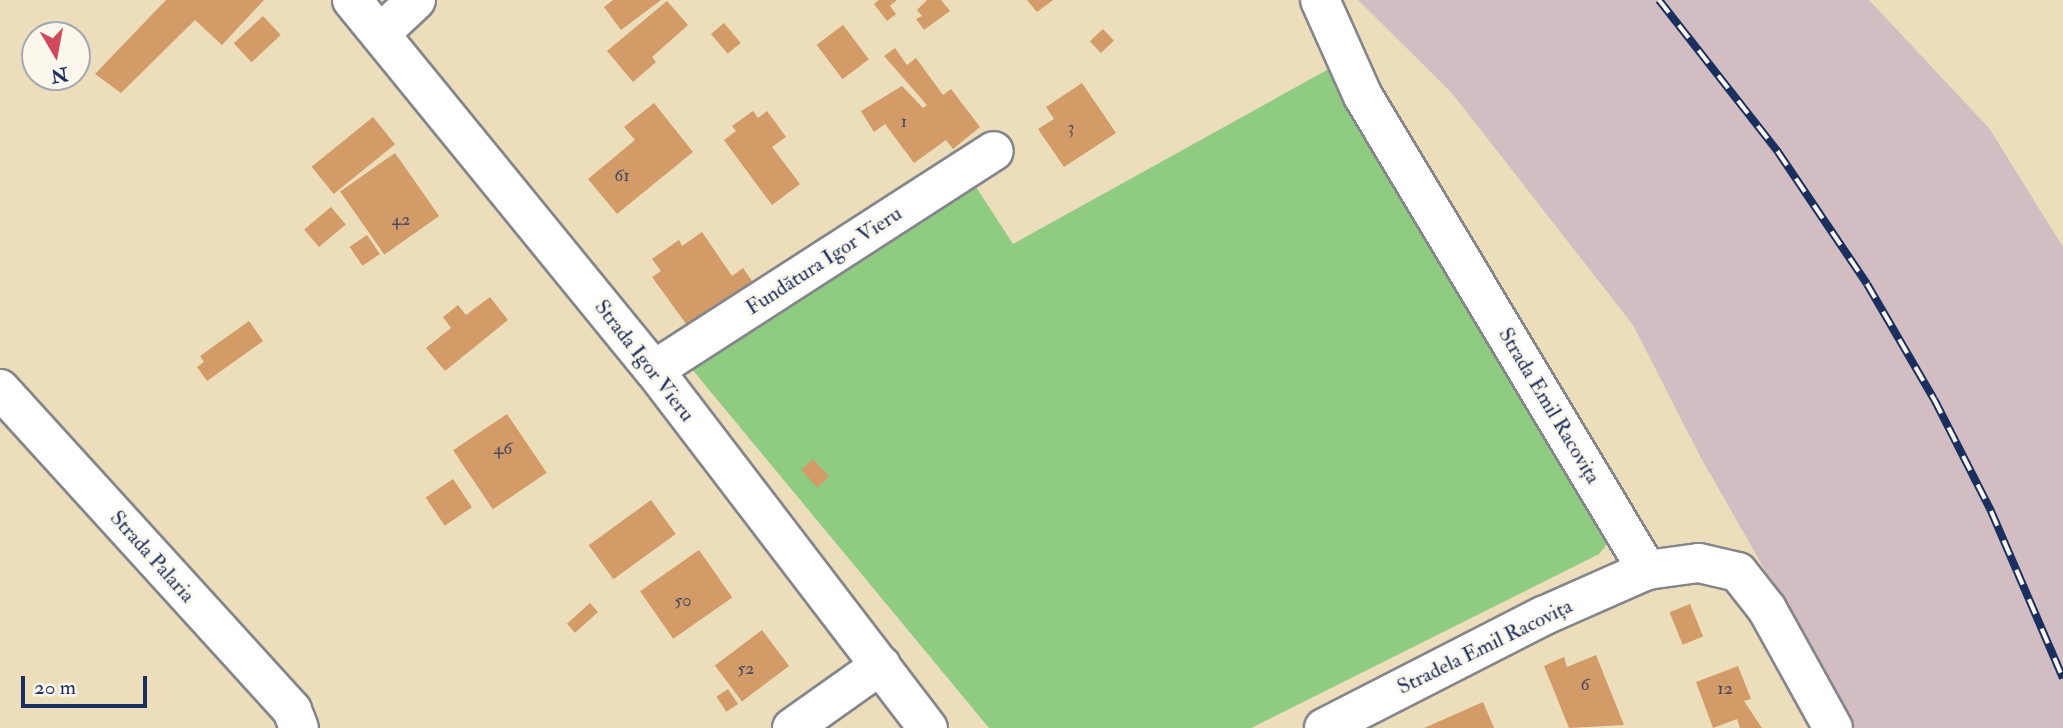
<!DOCTYPE html>
<html>
<head>
<meta charset="utf-8">
<style>
	body { margin:0 }
	#map { position:relative; width:2063px; height:728px; overflow:hidden; background:#ecdebb; font-family:"IM FELL Double Pica",serif }
	div>[style] { position:absolute }
	[style*='--x'] { left:calc(var(--x)*1px); top:calc(var(--y)*1px); width:calc(var(--w)*1px); rotate:calc(var(--a)*1deg) }
	.industrial>* { inset:0; background:#d2bec2 }
	.green>* { inset:0; background:#8fcb81 }
	.building>* { inset:0; background:#d29b67; transform-origin:0 0 }
	.roads { filter:drop-shadow(2px 0 #84868c) drop-shadow(-2px 0 #84868c) drop-shadow(0 2px #84868c) drop-shadow(0 -2px #84868c) }
	.minor>* { height:38px; margin:-19px; padding:0 19px; transform-origin:19px; border-radius:19px; background:#fff }
	.rail>* { height:8px; margin-top:-4px; transform-origin:0; background:repeating-linear-gradient(90deg,#fbf7ec 0 16px,#1b2f5e 0 32px); box-sizing:border-box; border-block:2px solid #1b2f5e }
	span { translate:-50% -50%; white-space:nowrap; text-align:center; line-height:1.15; -webkit-text-stroke:5px #fbf7ec; paint-order:stroke }
	.number-label { font-size:18px; color:#494a60 }
	.number-label span { -webkit-text-stroke-width:0 }
	.street-label { font-size:21px; color:#1b2f5e }
	.north { position:absolute; left:21px; top:21px; width:70px; height:70px; box-sizing:border-box; background:#fbf7ec; border:2px solid #a1a7b3; border-radius:50%; rotate:170deg; font-size:19px; font-weight:700; line-height:28px; text-align:center; color:#1b2f5e }
	.north::after { content:''; display:block; margin:auto; width:24px; height:32px; background:#d1495b; clip-path:polygon(50% 0,100% 100%,50% 72%,0 100%) }
	.scale { position:absolute; left:21px; top:676px; width:126px; height:32px; box-sizing:border-box; border:4px solid #1b2f5e; border-top:0; padding-left:9px; font-size:21px; line-height:24px; white-space:nowrap; color:#1b2f5e; -webkit-text-stroke:5px #fbf7ec; paint-order:stroke }
</style>
</head>
<body>
<div id="map">
	<div class="industrial">
		<i style="clip-path:polygon(1358px 0,1869px 0,1989px 128px,2063px 247px,2063px 728px,1855px 728px,1700px 456px,1633px 325px,1451px 92px)"></i>
	</div>
	<div class="green">
		<i style="clip-path:polygon(1334px 66px,1607px 538px,1605px 547px,1599px 554px,1251px 728px,989px 728px,691px 368px,976px 187px,1013px 244px)"></i>
	</div>
	<div class="building">
		<i style="clip-path:polygon(166px 0,264px 0,222px 45px,195px 20px,121px 93px,95px 74px)"></i>
		<i style="clip-path:polygon(613px 0,661px 0,621px 30px,604px 7px)"></i>
		<i style="clip-path:polygon(879px 0,897px 0,890px 6px,896px 14px,887px 21px,874px 4px)"></i>
		<i style="clip-path:polygon(927px 0,941px 0,950px 11px,924px 30px,916px 19px,922px 16px,917px 10px)"></i>
		<i style="clip-path:polygon(1027px 0,1053px 0,1037px 12px)"></i>
		<i style="clip-path:polygon(667px 1px,688px 25px,652px 57px,656px 62px,633px 82px,607px 51px)"></i>
		<i style="left:263px;top:16px;width:26px;height:40px;rotate:47deg"></i>
		<i style="left:724px;top:23px;width:26px;height:17px;rotate:50deg"></i>
		<i style="left:843px;top:25px;width:43px;height:33px;rotate:53deg"></i>
		<i style="left:1103px;top:29px;width:16px;height:18px;rotate:47deg"></i>
		<i style="clip-path:polygon(895px 48px,907px 65px,916px 58px,943px 95px,951px 89px,980px 127px,953px 149px,946px 140px,914px 163px,885px 124px,874px 132px,861px 111px,902px 86px,923px 108px,927px 105px,884px 56px)"></i>
		<i style="clip-path:polygon(1082px 83px,1116px 133px,1064px 167px,1038px 129px,1054px 119px,1046px 107px)"></i>
		<i style="clip-path:polygon(654px 103px,693px 152px,617px 214px,588px 179px,635px 140px,624px 127px)"></i>
		<i style="clip-path:polygon(753px 111px,758px 118px,767px 111px,786px 137px,772px 147px,800px 184px,772px 205px,724px 140px,736px 131px,732px 126px)"></i>
		<i style="left:373px;top:117px;width:35px;height:79px;rotate:51deg"></i>
		<i style="left:395px;top:153px;width:77px;height:67px;rotate:55deg"></i>
		<i style="left:331px;top:207px;width:23px;height:35px;rotate:50deg"></i>
		<i style="clip-path:polygon(702px 232px,732px 276px,743px 268px,756px 287px,692px 332px,652px 277px,661px 271px,652px 259px,679px 240px,682px 246px)"></i>
		<i style="left:367px;top:235px;width:23px;height:21px;rotate:56deg"></i>
		<i style="clip-path:polygon(490px 297px,508px 320px,445px 371px,426px 348px,451px 328px,443px 317px,458px 305px,466px 315px)"></i>
		<i style="clip-path:polygon(249px 321px,263px 341px,207px 381px,197px 367px,204px 362px,200px 356px)"></i>
		<i style="left:507px;top:414px;width:71px;height:65px;rotate:56deg"></i>
		<i style="left:813px;top:459px;width:24px;height:16px;rotate:48deg"></i>
		<i style="left:453px;top:479px;width:34px;height:33px;rotate:56deg"></i>
		<i style="left:651px;top:500px;width:42px;height:77px;rotate:54deg"></i>
		<i style="left:699px;top:550px;width:58px;height:72px;rotate:55deg"></i>
		<i style="left:590px;top:603px;width:12px;height:31px;rotate:48deg"></i>
		<i style="left:1690px;top:604px;width:35px;height:22px;rotate:68deg"></i>
		<i style="left:762px;top:630px;width:45px;height:59px;rotate:53deg"></i>
		<i style="clip-path:polygon(1596px 655px,1624px 725px,1569px 728px,1544px 666px,1564px 657px,1567px 667px)"></i>
		<i style="clip-path:polygon(1738px 666px,1751px 699px,1744px 701px,1762px 728px,1740px 728px,1737px 719px,1713px 728px,1696px 682px)"></i>
		<i style="left:728px;top:689px;width:18px;height:14px;rotate:56deg"></i>
		<i style="clip-path:polygon(1483px 702px,1494px 728px,1424px 728px)"></i>
	</div>
	<div class="roads">
		<div class="minor">
			<i style="--x:352;--y:0;--w:478;--a:50.8"></i>
			<i style="--x:654;--y:370;--w:451;--a:52.6"></i>
			<i style="--x:1320;--y:0;--w:105;--a:65.9"></i>
			<i style="--x:1363;--y:96;--w:553;--a:59.07"></i>
			<i style="--x:381;--y:33;--w:48;--a:-43.3"></i>
			<i style="--x:654;--y:370;--w:404;--a:-32.8"></i>
			<i style="--x:0;--y:389;--w:434;--a:47.7"></i>
			<i style="--x:292;--y:710;--w:19;--a:69"></i>
			<i style="--x:792;--y:728;--w:109;--a:-35.3"></i>
			<i style="--x:1324;--y:728;--w:246;--a:-27.1"></i>
			<i style="--x:1543;--y:616;--w:114;--a:-23.9"></i>
			<i style="--x:1647;--y:570;--w:52;--a:-7.7"></i>
			<i style="--x:1699;--y:563;--w:40;--a:13"></i>
			<i style="--x:1738;--y:572;--w:47;--a:51.9"></i>
			<i style="--x:1767;--y:609;--w:136;--a:61"></i>
		</div>
	</div>
	<div class="rail">
		<i style="--x:1659;--y:0;--w:193;--a:51.9"></i>
		<i style="--x:1778;--y:152;--w:159;--a:56"></i>
		<i style="--x:1867;--y:284;--w:133;--a:59.8"></i>
		<i style="--x:1934;--y:399;--w:126;--a:63"></i>
		<i style="--x:1991;--y:511;--w:182;--a:66.7"></i>
	</div>
	<div class="number-label">
		<span style="left:904px;top:122px">1</span>
		<span style="left:1071px;top:128px">3</span>
		<span style="left:622px;top:176px">61</span>
		<span style="left:401px;top:220px">42</span>
		<span style="left:503px;top:449px">46</span>
		<span style="left:683px;top:601px">50</span>
		<span style="left:746px;top:669px">52</span>
		<span style="left:1585px;top:685px">6</span>
		<span style="left:1725px;top:689px">12</span>
	</div>
	<div class="street-label">
		<span style="left:824px;top:261px;rotate:-33deg">Fundătura Igor Vieru</span>
		<span style="left:644px;top:361px;rotate:52deg">Strada Igor Vieru</span>
		<span style="left:1549px;top:406px;rotate:59deg">Strada Emil Racovița</span>
		<span style="left:152px;top:557px;rotate:48deg">Strada Palaria</span>
		<span style="left:1485px;top:647px;rotate:-26deg">Stradela Emil Racovița</span>
	</div>
	<div class="north">N</div>
	<div class="scale">20 m</div>
</div>
</body>
</html>
